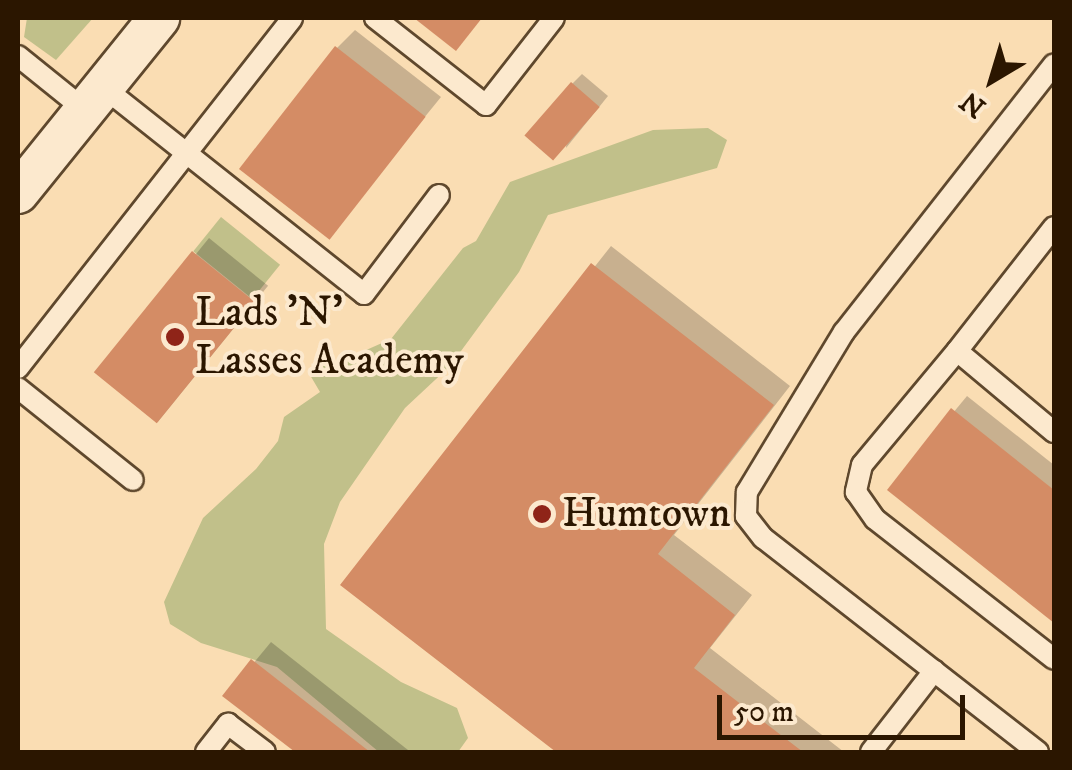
<!DOCTYPE html>
<html>
<head>
<meta charset="utf-8">
<style>
	body { margin:0 }
	#map { position:relative; width:1072px; height:770px; overflow:hidden; background:#faddb3; font-family:"IM FELL DW Pica",serif }
	div>[style] { position:absolute }
	[style*='--x'] { left:calc(var(--x)*1px); top:calc(var(--y)*1px); width:calc(var(--w)*1px); rotate:calc(var(--a)*1deg) }
	.green>* { inset:0; background:#c1c08a; transform-origin:0 0 }
	.shadow>* { inset:0; background:#0003; transform-origin:0 0 }
	.building>* { inset:0; background:#d48c65; transform-origin:0 0 }
	.roads { filter:drop-shadow(2px 0 #5f482d) drop-shadow(-2px 0 #5f482d) drop-shadow(0 2px #5f482d) drop-shadow(0 -2px #5f482d) }
	.service>* { height:20px; margin:-10px; padding:0 10px; transform-origin:10px; border-radius:10px; background:#fce9ce }
	.minor>* { height:40px; margin:-20px; padding:0 20px; transform-origin:20px; border-radius:20px; background:#fce9ce }
	.dots>* { width:28px; height:28px; translate:-50% -50%; box-sizing:border-box; border:5px solid #fce9ce; border-radius:50% }
	span { translate:-50% -50%; white-space:nowrap; text-align:center; line-height:1.15; -webkit-text-stroke:8px #fce9ce; paint-order:stroke }
	.poi-label { font-size:42px; color:#2b1600 }
	.left { translate:0 -50%; text-align:left }
	.frame { position:absolute; inset:0; border:20px solid #2b1600; pointer-events:none }
	.north { position:absolute; left:942px; top:30px; width:100px; height:100px; -webkit-text-stroke:8px #fce9ce; paint-order:stroke; rotate:218deg; font-size:28px; font-weight:700; line-height:40px; text-align:center; color:#2b1600 }
	.north::after { content:''; display:block; margin:auto; width:35px; height:45px; background:#2b1600; clip-path:polygon(50% 0,100% 100%,50% 72%,0 100%) }
	.scale { position:absolute; left:717px; top:695px; width:248px; height:45px; box-sizing:border-box; border:5px solid #2b1600; border-top:0; padding-left:12px; font-size:30px; line-height:35px; white-space:nowrap; color:#2b1600; -webkit-text-stroke:8px #fce9ce; paint-order:stroke }
</style>
</head>
<body>
<div id="map">
	<div class="green">
		<i style="clip-path:polygon(27px 18px,93px 18px,56px 60px,24px 37px)"></i>
		<i style="clip-path:polygon(708px 128px,727px 140px,717px 168px,548px 215px,519px 272px,450px 366px,405px 408px,340px 502px,324px 544px,326px 629px,401px 682px,457px 708px,468px 738px,458px 752px,379px 752px,277px 667px,201px 643px,170px 624px,164px 602px,203px 518px,256px 469px,278px 441px,284px 417px,320px 392px,310px 375px,326px 360px,337px 363px,391px 339px,463px 248px,476px 241px,510px 182px,653px 130px)"></i>
		<i style="left:221px;top:217px;width:76px;height:44px;rotate:39deg"></i>
	</div>
	<div class="shadow">
		<i style="clip-path:polygon(355px 30px,441px 97px,328px 236px,337px 48px)"></i>
		<i style="clip-path:polygon(582px 74px,608px 96px,566px 148px,572px 84px)"></i>
		<i style="left:209px;top:238px;width:76px;height:175px;rotate:39deg"></i>
		<i style="clip-path:polygon(611px 246px,790px 386px,674px 535px,752px 595px,710px 648px,844px 752px,725px 752px,714px 744px,708px 752px,560px 752px,344px 584px)"></i>
		<i style="clip-path:polygon(967px 396px,1054px 465px,1054px 620px,890px 489px)"></i>
		<i style="clip-path:polygon(271px 642px,408px 750px,406px 752px,299px 752px,226px 696px)"></i>
	</div>
	<div class="building">
		<i style="clip-path:polygon(414px 18px,482px 18px,456px 51px)"></i>
		<i style="left:335px;top:46px;width:115px;height:156px;rotate:38deg"></i>
		<i style="left:571px;top:82px;width:38px;height:71px;rotate:41deg"></i>
		<i style="left:192px;top:251px;width:81px;height:156px;rotate:39deg"></i>
		<i style="clip-path:polygon(591px 263px,774px 405px,658px 554px,735px 615px,694px 668px,803px 752px,556px 752px,340px 585px)"></i>
		<i style="clip-path:polygon(951px 408px,1054px 490px,1054px 623px,887px 490px)"></i>
		<i style="clip-path:polygon(251px 659px,370px 752px,295px 752px,222px 696px)"></i>
	</div>
	<div class="roads">
		<div class="service">
			<i style="--x:375;--y:18;--w:141;--a:38.1"></i>
			<i style="--x:486;--y:105;--w:110;--a:-52"></i>
			<i style="--x:18;--y:56;--w:86;--a:38.9"></i>
			<i style="--x:103;--y:87;--w:333;--a:38.4"></i>
			<i style="--x:364;--y:294;--w:124;--a:-52.9"></i>
			<i style="--x:957;--y:351;--w:157;--a:-52"></i>
			<i style="--x:18;--y:368;--w:444;--a:-51.9"></i>
			<i style="--x:18;--y:388;--w:147;--a:38.7"></i>
			<i style="--x:1054;--y:432;--w:126;--a:-140.1"></i>
			<i style="--x:957;--y:351;--w:148;--a:129.8"></i>
			<i style="--x:862;--y:465;--w:28;--a:103"></i>
			<i style="--x:856;--y:492;--w:33;--a:55"></i>
			<i style="--x:875;--y:519;--w:227;--a:38"></i>
			<i style="--x:206;--y:752;--w:36;--a:-52"></i>
			<i style="--x:228;--y:724;--w:46;--a:37.1"></i>
			<i style="--x:871;--y:752;--w:103;--a:-52.1"></i>
			<i style="--x:1038;--y:752;--w:348;--a:-142.1"></i>
			<i style="--x:763;--y:538;--w:28;--a:-128"></i>
			<i style="--x:746;--y:516;--w:24;--a:-88"></i>
			<i style="--x:747;--y:492;--w:187;--a:-58.8"></i>
			<i style="--x:844;--y:332;--w:340;--a:-51.9"></i>
		</div>
		<div class="minor">
			<i style="--x:18;--y:193;--w:225;--a:-51.1"></i>
		</div>
	</div>
	<div class="dots">
		<i style="left:175px;top:337px;background:#8f2418"></i>
		<i style="left:542px;top:514px;background:#8f2418"></i>
	</div>
	<div class="poi-label">
		<span class="left" style="left:195px;top:337px">Lads 'N'<br>Lasses Academy</span>
		<span class="left" style="left:562px;top:514px">Humtown</span>
	</div>
	<div class="frame"></div>
	<div class="north">N</div>
	<div class="scale">50 m</div>
</div>
</body>
</html>
